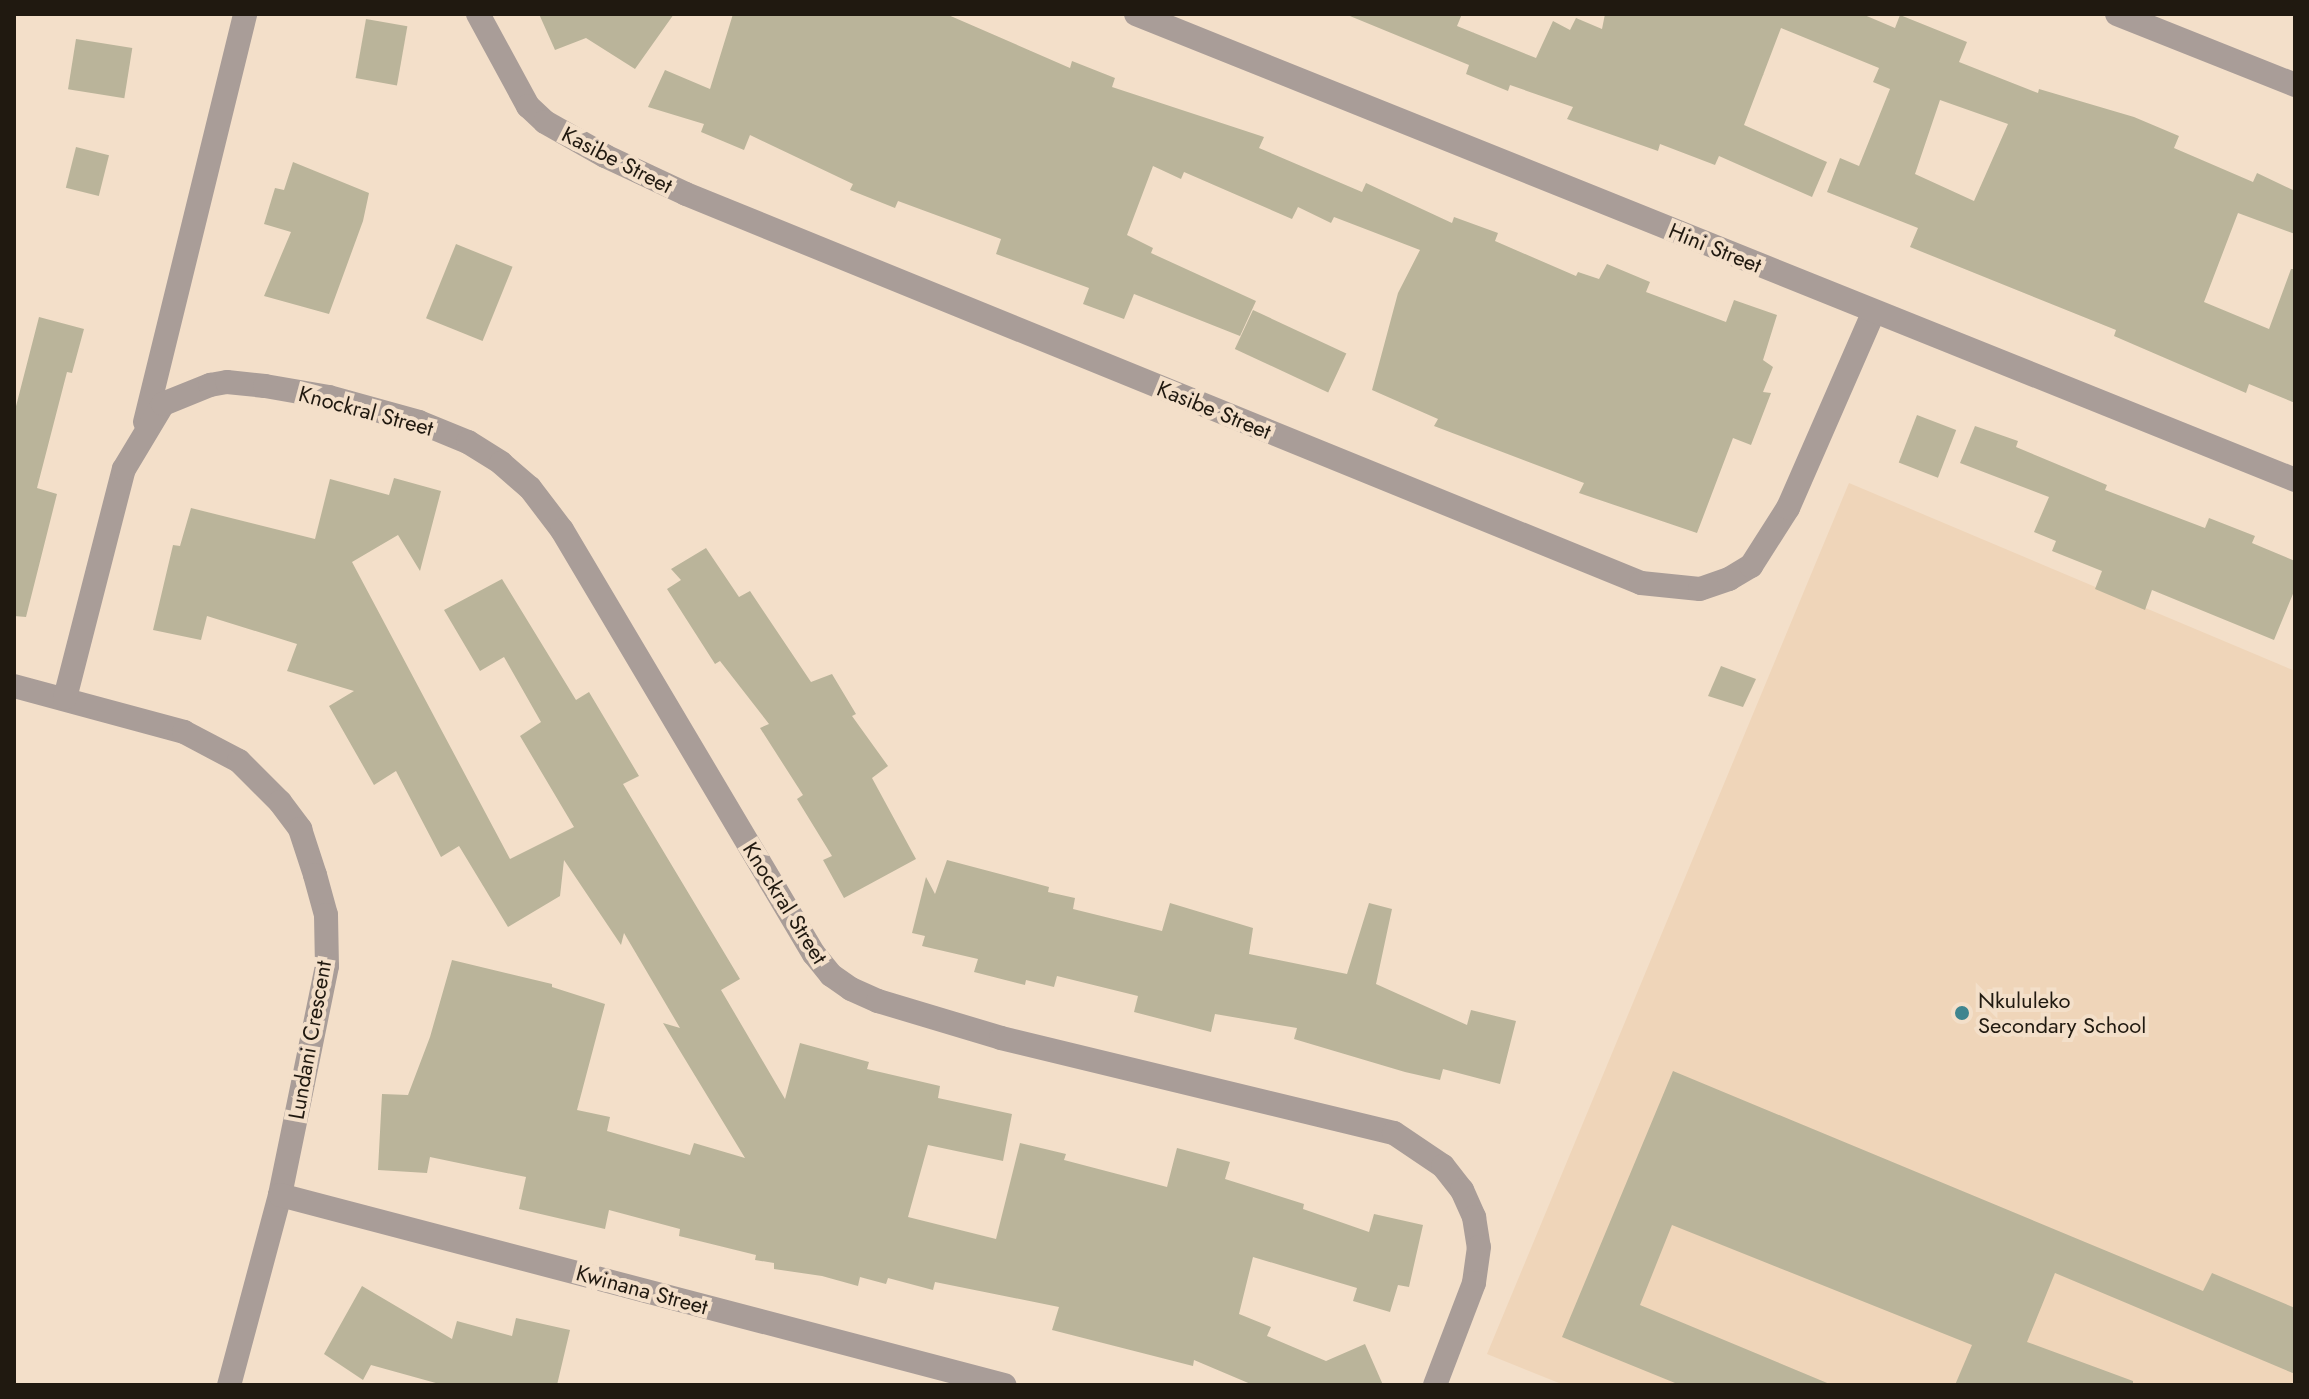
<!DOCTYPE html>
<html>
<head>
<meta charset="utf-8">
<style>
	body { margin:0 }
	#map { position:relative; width:2309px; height:1399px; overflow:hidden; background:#f3dfc9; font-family:Jost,sans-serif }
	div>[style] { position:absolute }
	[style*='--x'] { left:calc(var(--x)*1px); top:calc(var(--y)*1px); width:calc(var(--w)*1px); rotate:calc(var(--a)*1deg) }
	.built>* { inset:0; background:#efd5b9 }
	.building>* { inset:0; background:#bab49a; transform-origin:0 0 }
	.minor>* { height:24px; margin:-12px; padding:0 12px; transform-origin:12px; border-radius:12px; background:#a99d98 }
	.dots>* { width:22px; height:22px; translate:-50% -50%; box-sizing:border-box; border:4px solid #f3dfc9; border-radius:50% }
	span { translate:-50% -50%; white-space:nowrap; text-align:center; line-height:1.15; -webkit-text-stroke:8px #f3dfc9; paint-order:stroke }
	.street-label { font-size:22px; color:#201910 }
	.poi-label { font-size:22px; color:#201910 }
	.left { translate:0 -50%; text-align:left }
	.frame { position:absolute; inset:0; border:16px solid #201910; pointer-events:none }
</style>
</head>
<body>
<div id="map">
	<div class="built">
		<i style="clip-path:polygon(1849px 483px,2295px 671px,2295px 1385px,1564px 1385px,1487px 1354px)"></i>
	</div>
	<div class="building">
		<i style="clip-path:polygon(539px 14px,674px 14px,635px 69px,586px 38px,555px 50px)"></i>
		<i style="clip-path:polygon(733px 14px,946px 14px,1070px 68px,1072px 61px,1115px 78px,1112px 87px,1264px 137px,1259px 148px,1362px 192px,1366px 183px,1452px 223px,1454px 217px,1498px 233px,1495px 241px,1576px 276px,1578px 272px,1599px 279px,1607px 264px,1650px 282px,1646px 292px,1726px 322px,1734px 300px,1777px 315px,1763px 360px,1773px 367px,1763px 392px,1771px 393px,1751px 445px,1733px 438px,1697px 533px,1579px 493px,1584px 483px,1434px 426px,1438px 419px,1372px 390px,1398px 293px,1420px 250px,1334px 217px,1331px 223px,1298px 207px,1292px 219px,1184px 172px,1181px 179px,1153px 166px,1127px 235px,1153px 248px,1151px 253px,1256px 301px,1240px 336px,1134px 294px,1124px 319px,1083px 304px,1089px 288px,996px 254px,1001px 239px,898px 201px,895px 208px,850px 190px,853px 184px,750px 135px,744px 150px,701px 132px,704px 124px,648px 107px,665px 70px,710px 89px)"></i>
		<i style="clip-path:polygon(evenodd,1345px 14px,1462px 14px,1457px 26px,1536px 58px,1553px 21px,1570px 30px,1576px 18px,1602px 29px,1605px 14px,1862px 14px,1895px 28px,1900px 15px,1967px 42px,1959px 62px,2038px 93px,2039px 89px,2134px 117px,2179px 136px,2174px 148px,2253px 182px,2257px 173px,2295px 191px,2295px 234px,2238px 213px,2204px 302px,2269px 329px,2291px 269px,2295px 269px,2295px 403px,2249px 384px,2246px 393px,2114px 336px,2116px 330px,1910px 247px,1918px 228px,1827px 192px,1840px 158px,1859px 166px,1890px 89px,1873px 82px,1879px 68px,1781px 28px,1744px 125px,1827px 162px,1812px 197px,1719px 156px,1715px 165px,1660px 144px,1658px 151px,1567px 119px,1573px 107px,1510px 85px,1508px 91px,1466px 74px,1469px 65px,1345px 14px,1940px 100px,2008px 124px,1974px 201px,1915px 174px,1940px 100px)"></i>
		<i style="left:366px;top:19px;width:42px;height:60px;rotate:10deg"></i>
		<i style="left:76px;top:39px;width:57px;height:51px;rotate:9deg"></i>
		<i style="left:76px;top:147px;width:34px;height:42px;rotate:14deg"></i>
		<i style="clip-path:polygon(293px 162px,369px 193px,363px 221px,329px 314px,264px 296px,291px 232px,264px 224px,275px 188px,284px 190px)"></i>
		<i style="left:456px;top:244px;width:61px;height:80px;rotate:22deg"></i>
		<i style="left:1253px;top:310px;width:103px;height:43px;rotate:25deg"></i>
		<i style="clip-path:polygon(39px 317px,84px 329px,72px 373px,67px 372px,37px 488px,57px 494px,26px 617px,14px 616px,14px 414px)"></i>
		<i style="left:1917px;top:415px;width:42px;height:51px;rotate:21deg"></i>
		<i style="clip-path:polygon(1975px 426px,2018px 441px,2016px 447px,2107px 485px,2105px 490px,2205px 528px,2209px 518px,2255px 536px,2252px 543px,2295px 561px,2295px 589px,2274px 640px,2152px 590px,2145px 610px,2095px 589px,2102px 571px,2052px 551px,2056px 541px,2034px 532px,2049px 497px,1960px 463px)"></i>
		<i style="clip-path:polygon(394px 478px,441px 491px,420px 571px,398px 535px,352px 562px,510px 859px,574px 827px,520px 736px,541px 722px,504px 657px,480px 671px,444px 610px,502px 579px,576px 700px,589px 692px,639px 776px,623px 784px,740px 979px,721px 990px,785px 1099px,800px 1043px,869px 1062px,867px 1069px,940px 1086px,938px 1098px,1012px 1114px,1003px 1161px,928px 1145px,908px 1217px,996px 1239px,1020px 1143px,1066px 1154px,1064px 1160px,1167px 1187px,1177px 1148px,1230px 1162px,1225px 1179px,1304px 1204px,1303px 1209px,1369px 1232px,1374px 1214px,1423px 1225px,1409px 1287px,1398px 1285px,1390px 1312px,1353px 1301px,1357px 1288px,1253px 1257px,1239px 1314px,1271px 1327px,1267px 1336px,1326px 1361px,1365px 1344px,1383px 1385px,1253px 1385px,1194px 1360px,1193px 1366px,1052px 1330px,1059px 1307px,935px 1282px,933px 1290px,888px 1278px,886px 1284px,860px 1277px,858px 1286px,822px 1276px,774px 1269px,774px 1263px,755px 1260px,756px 1255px,679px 1236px,680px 1229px,609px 1210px,605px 1229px,519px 1209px,526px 1177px,430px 1157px,427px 1173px,378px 1170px,382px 1094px,408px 1095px,430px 1037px,452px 960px,552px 984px,552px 987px,605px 1004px,577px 1110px,610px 1117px,607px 1131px,690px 1155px,694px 1143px,745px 1158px,663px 1023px,680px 1028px,624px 933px,621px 945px,564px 860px,560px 896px,508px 927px,459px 846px,441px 857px,396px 771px,374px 785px,329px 706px,354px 691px,287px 671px,297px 644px,207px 616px,201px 640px,153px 630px,173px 545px,180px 546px,191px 508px,315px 539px,330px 479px,389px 495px)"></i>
		<i style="clip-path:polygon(706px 548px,739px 597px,750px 591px,811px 682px,832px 674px,856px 714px,852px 716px,888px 766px,872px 778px,916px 859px,844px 898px,823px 860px,832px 856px,797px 799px,803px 795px,760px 728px,769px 724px,720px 661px,715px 664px,667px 589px,681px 580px,671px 569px)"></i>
		<i style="clip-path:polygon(1721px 666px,1756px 679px,1743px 707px,1708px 696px)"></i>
		<i style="clip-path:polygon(947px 860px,1049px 887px,1048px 892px,1075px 898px,1073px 909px,1162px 931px,1170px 903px,1253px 928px,1249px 954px,1347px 974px,1369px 903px,1392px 909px,1376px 984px,1467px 1025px,1471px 1010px,1516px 1021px,1500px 1084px,1443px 1069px,1440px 1080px,1405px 1072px,1294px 1039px,1297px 1028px,1215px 1014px,1211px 1032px,1134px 1012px,1138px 996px,1057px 976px,1054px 987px,1026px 980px,1025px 985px,974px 972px,978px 959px,922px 946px,925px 936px,912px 933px,926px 877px,935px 894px)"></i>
		<i style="clip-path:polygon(1673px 1071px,2203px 1291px,2212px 1273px,2295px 1308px,2295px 1374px,2055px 1273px,2027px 1342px,2133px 1381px,2133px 1385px,1955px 1385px,1972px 1345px,1672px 1225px,1640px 1305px,1832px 1385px,1680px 1385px,1562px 1337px)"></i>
		<i style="clip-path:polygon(362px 1286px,452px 1339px,457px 1321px,512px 1336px,516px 1318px,570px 1330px,557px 1385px,443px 1385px,371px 1365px,363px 1380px,324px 1354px)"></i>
	</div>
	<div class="minor">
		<i style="--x:478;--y:14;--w:105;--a:61.5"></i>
		<i style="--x:528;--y:106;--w:23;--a:43"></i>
		<i style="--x:545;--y:122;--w:69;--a:29.5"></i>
		<i style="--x:605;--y:156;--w:89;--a:25.1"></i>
		<i style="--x:686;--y:194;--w:1031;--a:22.16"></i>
		<i style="--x:1641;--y:583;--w:59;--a:5.8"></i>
		<i style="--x:1700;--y:589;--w:31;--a:-19"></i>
		<i style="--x:1729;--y:579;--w:26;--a:-31"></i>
		<i style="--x:1751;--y:566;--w:69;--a:-57.5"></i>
		<i style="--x:1788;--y:508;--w:213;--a:-66.4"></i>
		<i style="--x:1136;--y:14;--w:1249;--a:21.9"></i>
		<i style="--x:2117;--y:14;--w:192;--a:21.7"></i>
		<i style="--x:145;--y:422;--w:420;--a:-76.2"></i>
		<i style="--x:14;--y:686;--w:176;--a:15.1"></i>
		<i style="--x:184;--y:732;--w:62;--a:27.8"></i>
		<i style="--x:239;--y:761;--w:58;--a:45"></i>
		<i style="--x:280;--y:802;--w:34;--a:53"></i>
		<i style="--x:300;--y:829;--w:48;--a:71.9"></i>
		<i style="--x:315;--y:875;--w:41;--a:74.6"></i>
		<i style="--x:326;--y:915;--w:51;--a:88.9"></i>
		<i style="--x:327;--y:966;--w:234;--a:101.6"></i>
		<i style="--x:280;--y:1195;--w:197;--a:105"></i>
		<i style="--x:65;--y:698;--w:236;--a:-75.6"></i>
		<i style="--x:124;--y:469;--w:76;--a:-59"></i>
		<i style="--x:163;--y:404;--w:51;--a:-22"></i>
		<i style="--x:210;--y:385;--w:17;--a:-10"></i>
		<i style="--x:227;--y:382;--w:38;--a:6"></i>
		<i style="--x:265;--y:386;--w:65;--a:9.8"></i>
		<i style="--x:329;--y:397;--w:93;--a:15.5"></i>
		<i style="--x:419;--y:422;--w:53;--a:22.2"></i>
		<i style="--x:468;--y:442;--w:39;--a:32"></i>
		<i style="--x:501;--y:463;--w:38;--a:41"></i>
		<i style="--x:530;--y:488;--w:53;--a:52.7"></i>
		<i style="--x:562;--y:530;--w:493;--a:59.3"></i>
		<i style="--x:814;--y:954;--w:27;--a:51"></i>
		<i style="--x:831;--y:975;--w:24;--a:35"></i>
		<i style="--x:851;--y:989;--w:30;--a:24"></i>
		<i style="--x:878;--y:1001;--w:128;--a:16.7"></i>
		<i style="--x:1001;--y:1038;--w:404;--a:13.6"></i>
		<i style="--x:1394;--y:1133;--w:59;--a:34"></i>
		<i style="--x:1443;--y:1166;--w:31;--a:52"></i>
		<i style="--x:1462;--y:1190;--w:30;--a:66"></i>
		<i style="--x:1474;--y:1217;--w:30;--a:81"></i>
		<i style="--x:1479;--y:1247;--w:36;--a:98"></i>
		<i style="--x:1474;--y:1283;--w:109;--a:110.9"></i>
		<i style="--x:280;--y:1195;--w:749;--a:14.7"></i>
	</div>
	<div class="dots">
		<i style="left:1962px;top:1013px;background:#3f858f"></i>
	</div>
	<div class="street-label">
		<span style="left:617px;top:160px;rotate:27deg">Kasibe Street</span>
		<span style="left:1715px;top:248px;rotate:22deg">Hini Street</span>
		<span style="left:1214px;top:410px;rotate:22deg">Kasibe Street</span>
		<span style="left:366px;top:411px;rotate:15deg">Knockral Street</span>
		<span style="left:785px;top:903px;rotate:58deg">Knockral Street</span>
		<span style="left:310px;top:1040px;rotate:-80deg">Lundani Crescent</span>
		<span style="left:642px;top:1290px;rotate:15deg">Kwinana Street</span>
	</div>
	<div class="poi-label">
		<span class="left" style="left:1978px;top:1013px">Nkululeko<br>Secondary School</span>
	</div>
	<div class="frame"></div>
</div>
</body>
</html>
